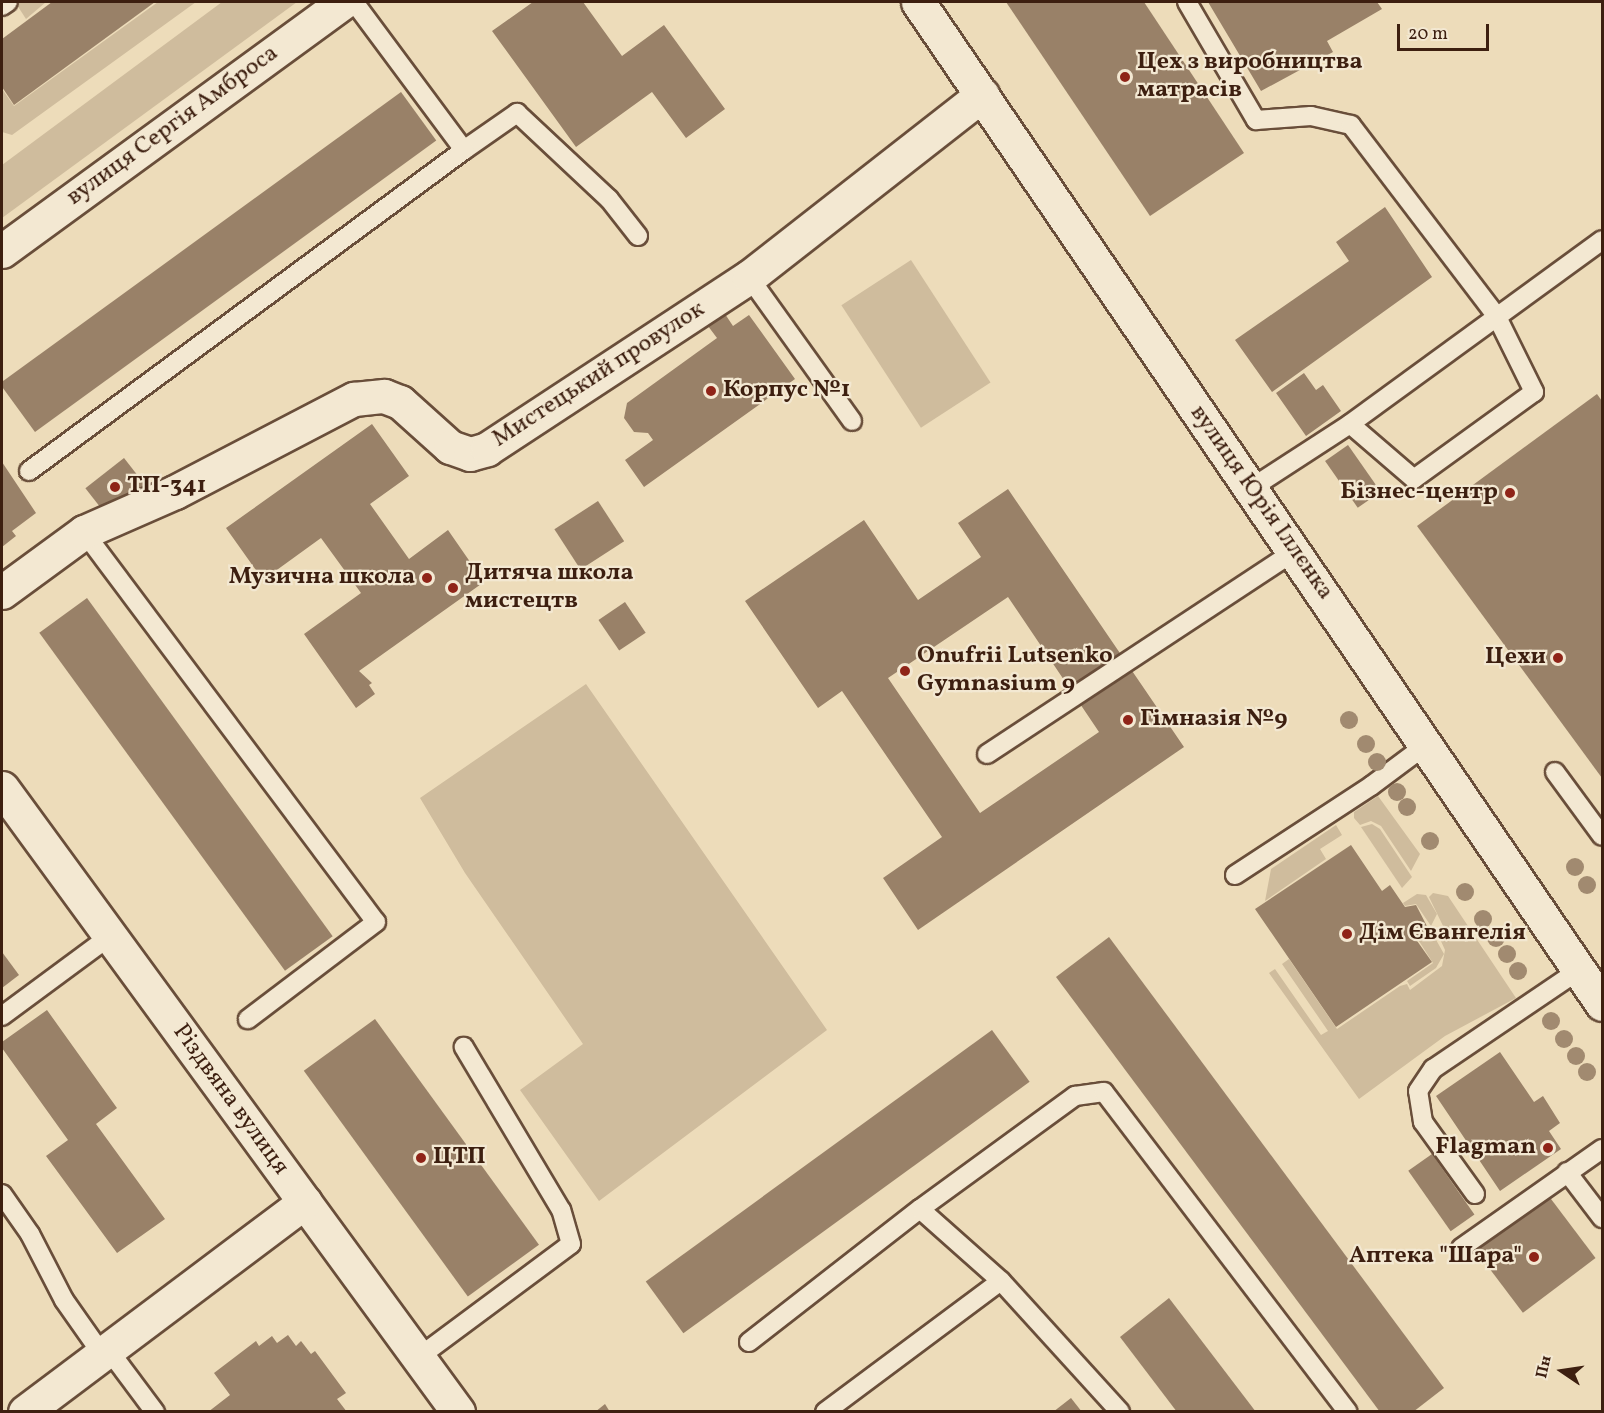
<!DOCTYPE html>
<html>
<head>
<meta charset="utf-8">
<style>
	body { margin:0 }
	#map { position:relative; width:1604px; height:1413px; overflow:hidden; background:#eddcba; font-family:Vollkorn,serif }
	div>[style] { position:absolute }
	[style*='--x'] { left:calc(var(--x)*1px); top:calc(var(--y)*1px); width:calc(var(--w)*1px); rotate:calc(var(--a)*1deg) }
	.green>* { inset:0; background:#cfbc9d; transform-origin:0 0 }
	.building>* { inset:0; background:#998168; transform-origin:0 0 }
	.roads { filter:drop-shadow(2px 0 #694e3a) drop-shadow(-2px 0 #694e3a) drop-shadow(0 2px #694e3a) drop-shadow(0 -2px #694e3a) }
	.lane>* { height:18px; margin:-9px; padding:0 9px; transform-origin:9px; border-radius:9px; background:#f3e8d2 }
	.street>* { height:33px; margin:-16.5px; padding:0 16.5px; transform-origin:16.5px; border-radius:16.5px; background:#f3e8d2 }
	.secondary>* { height:33px; margin:-16.5px; padding:0 16.5px; transform-origin:16.5px; border-radius:16.5px; background:#f3e8d2 }
	.trees>* { width:18px; height:18px; margin:-9px; border-radius:50%; background:#a18a70 }
	.dots>* { width:16px; height:16px; translate:-50% -50%; box-sizing:border-box; border:3px solid #f3e8d2; border-radius:50% }
	span { translate:-50% -50%; white-space:nowrap; text-align:center; line-height:1.15; -webkit-text-stroke:4.5px #f3e8d2; paint-order:stroke }
	.poi-label { font-size:24px; color:#3d1f10; font-weight:700 }
	.left { translate:0 -50%; text-align:left }
	.right { translate:-100% -50%; text-align:right }
	.street-label { font-size:24px; color:#3d1f10 }
	.frame { position:absolute; inset:0; border:3px solid #3d1f10; pointer-events:none }
	.north { position:absolute; left:1532px; top:1341px; width:60px; height:60px; -webkit-text-stroke:4px #f3e8d2; paint-order:stroke; rotate:283deg; font-size:16px; font-weight:700; line-height:24px; text-align:center; color:#3d1f10 }
	.north::after { content:''; display:block; margin:auto; width:21px; height:27px; background:#3d1f10; clip-path:polygon(50% 0,100% 100%,50% 72%,0 100%) }
	.scale { position:absolute; left:1397px; top:24px; width:92px; height:27px; box-sizing:border-box; border:3px solid #3d1f10; border-top:0; padding-left:8px; font-size:18px; line-height:21px; white-space:nowrap; color:#3d1f10; -webkit-text-stroke:4px #f3e8d2; paint-order:stroke }
</style>
</head>
<body>
<div id="map">
	<div class="green">
		<i style="clip-path:polygon(21px 2px,46px 2px,26px 19px,17px 5px)"></i>
		<i style="clip-path:polygon(158px 2px,196px 2px,12px 135px,2px 132px,2px 89px,14px 106px)"></i>
		<i style="clip-path:polygon(222px 2px,297px 2px,2px 218px,2px 165px)"></i>
		<i style="left:911px;top:260px;width:146px;height:83px;rotate:57deg"></i>
		<i style="clip-path:polygon(586px 684px,827px 1030px,599px 1201px,520px 1090px,583px 1044px,465px 873px,420px 798px)"></i>
		<i style="clip-path:polygon(1378px 796px,1420px 854px,1411px 871px,1381px 826px,1371px 821px,1360px 825px,1354px 818px,1354px 812px)"></i>
		<i style="clip-path:polygon(1372px 824px,1380px 829px,1412px 877px,1402px 888px,1361px 827px)"></i>
		<i style="clip-path:polygon(1336px 825px,1342px 835px,1320px 849px,1326px 859px,1265px 901px,1271px 869px)"></i>
		<i style="clip-path:polygon(1433px 893px,1448px 896px,1516px 998px,1445px 1036px,1359px 1099px,1269px 973px,1275px 969px,1321px 1035px,1328px 1031px,1282px 964px,1289px 959px,1337px 1029px,1400px 986px,1407px 984px,1410px 990px,1442px 966px,1445px 950px,1440px 939px,1445px 930px,1429px 897px)"></i>
		<i style="clip-path:polygon(1417px 894px,1426px 895px,1437px 914px,1431px 926px,1416px 904px,1405px 906px,1403px 903px)"></i>
		<i style="clip-path:polygon(1430px 929px,1444px 954px,1436px 968px,1410px 986px,1407px 981px,1433px 963px,1417px 938px)"></i>
	</div>
	<div class="building">
		<i style="clip-path:polygon(52px 2px,155px 2px,14px 105px,2px 87px,2px 39px)"></i>
		<i style="clip-path:polygon(533px 2px,583px 2px,622px 56px,664px 25px,725px 109px,686px 138px,652px 92px,576px 147px,492px 31px)"></i>
		<i style="clip-path:polygon(1006px 2px,1144px 2px,1244px 153px,1150px 216px)"></i>
		<i style="clip-path:polygon(1208px 2px,1377px 2px,1382px 9px,1327px 41px,1333px 52px,1261px 91px)"></i>
		<i style="left:401px;top:92px;width:60px;height:496px;rotate:54deg"></i>
		<i style="clip-path:polygon(1385px 207px,1432px 277px,1272px 392px,1235px 340px,1349px 261px,1336px 242px)"></i>
		<i style="clip-path:polygon(725px 314px,733px 326px,749px 315px,795px 379px,644px 487px,625px 460px,653px 440px,648px 433px,634px 432px,624px 418px,627px 403px,717px 338px,708px 326px)"></i>
		<i style="clip-path:polygon(1304px 373px,1316px 390px,1323px 385px,1341px 411px,1306px 436px,1276px 393px)"></i>
		<i style="clip-path:polygon(1597px 394px,1602px 401px,1602px 778px,1417px 526px)"></i>
		<i style="clip-path:polygon(372px 424px,409px 476px,370px 504px,409px 559px,448px 530px,484px 582px,359px 671px,372px 683px,369px 685px,375px 694px,356px 708px,304px 634px,361px 593px,321px 538px,263px 580px,226px 528px)"></i>
		<i style="left:1348px;top:445px;width:57px;height:28px;rotate:55deg"></i>
		<i style="left:124px;top:458px;width:34px;height:49px;rotate:52deg"></i>
		<i style="clip-path:polygon(2px 462px,36px 513px,12px 531px,16px 536px,2px 547px)"></i>
		<i style="clip-path:polygon(evenodd,1008px 489px,1184px 747px,918px 930px,883px 878px,942px 837px,842px 691px,818px 708px,745px 601px,864px 520px,918px 600px,981px 557px,958px 523px,1008px 489px,1008px 597px,1099px 732px,980px 813px,888px 678px,1008px 597px)"></i>
		<i style="left:598px;top:501px;width:48px;height:52px;rotate:57deg"></i>
		<i style="left:87px;top:598px;width:418px;height:59px;rotate:54deg"></i>
		<i style="left:625px;top:602px;width:37px;height:32px;rotate:56deg"></i>
		<i style="clip-path:polygon(1351px 845px,1382px 891px,1390px 885px,1405px 907px,1416px 905px,1429px 930px,1415px 938px,1432px 962px,1336px 1027px,1255px 909px)"></i>
		<i style="clip-path:polygon(1109px 937px,1444px 1388px,1413px 1412px,1380px 1412px,1056px 977px)"></i>
		<i style="clip-path:polygon(2px 952px,19px 975px,2px 988px)"></i>
		<i style="clip-path:polygon(47px 1010px,117px 1108px,96px 1124px,165px 1219px,117px 1253px,46px 1156px,68px 1140px,2px 1048px,2px 1042px)"></i>
		<i style="left:375px;top:1019px;width:279px;height:88px;rotate:54deg"></i>
		<i style="left:992px;top:1030px;width:64px;height:428px;rotate:54deg"></i>
		<i style="clip-path:polygon(1500px 1052px,1534px 1102px,1543px 1096px,1560px 1123px,1549px 1131px,1561px 1149px,1500px 1191px,1436px 1096px)"></i>
		<i style="left:1432px;top:1154px;width:74px;height:29px;rotate:55deg"></i>
		<i style="left:1548px;top:1195px;width:79px;height:91px;rotate:53deg"></i>
		<i style="clip-path:polygon(1169px 1298px,1256px 1412px,1177px 1412px,1120px 1337px)"></i>
		<i style="clip-path:polygon(288px 1335px,296px 1346px,301px 1341px,311px 1354px,315px 1351px,346px 1393px,337px 1399px,347px 1412px,208px 1412px,230px 1395px,214px 1373px,256px 1341px,259px 1346px,272px 1336px,277px 1343px)"></i>
		<i style="clip-path:polygon(1071px 1398px,1082px 1412px,1053px 1412px)"></i>
		<i style="clip-path:polygon(605px 1404px,610px 1412px,595px 1412px)"></i>
	</div>
	<div class="roads">
		<div class="lane">
			<i style="--x:1187;--y:2;--w:137;--a:59.7"></i>
			<i style="--x:1256;--y:120;--w:55;--a:-4.2"></i>
			<i style="--x:1311;--y:116;--w:41;--a:12.7"></i>
			<i style="--x:1351;--y:125;--w:239;--a:52.7"></i>
			<i style="--x:1496;--y:315;--w:86;--a:63.7"></i>
			<i style="--x:1534;--y:392;--w:148;--a:144.1"></i>
			<i style="--x:1414;--y:479;--w:84;--a:-139.3"></i>
			<i style="--x:2;--y:6;--w:7;--a:-34"></i>
			<i style="--x:464;--y:150;--w:65;--a:-34.9"></i>
			<i style="--x:517;--y:113;--w:126;--a:43.1"></i>
			<i style="--x:609;--y:199;--w:47;--a:51.9"></i>
			<i style="--x:749;--y:277;--w:177;--a:54.4"></i>
			<i style="--x:29;--y:471;--w:541;--a:-36.42"></i>
			<i style="--x:464;--y:150;--w:184;--a:-126.6"></i>
			<i style="--x:1250;--y:489;--w:119;--a:-33"></i>
			<i style="--x:1350;--y:424;--w:312;--a:-36.1"></i>
			<i style="--x:84;--y:532;--w:487;--a:53.2"></i>
			<i style="--x:376;--y:922;--w:161;--a:142.8"></i>
			<i style="--x:987;--y:754;--w:369;--a:-33.4"></i>
			<i style="--x:1555;--y:772;--w:79;--a:53.7"></i>
			<i style="--x:1235;--y:875;--w:163;--a:-33.2"></i>
			<i style="--x:1371;--y:786;--w:69;--a:-36.7"></i>
			<i style="--x:2;--y:1016;--w:134;--a:-36.5"></i>
			<i style="--x:1567;--y:1172;--w:58;--a:52.7"></i>
			<i style="--x:2;--y:1194;--w:49;--a:55"></i>
			<i style="--x:30;--y:1234;--w:74;--a:62.7"></i>
			<i style="--x:64;--y:1300;--w:66;--a:54.9"></i>
			<i style="--x:1475;--y:1194;--w:89;--a:-125.8"></i>
			<i style="--x:1423;--y:1122;--w:31;--a:-99"></i>
			<i style="--x:1418;--y:1091;--w:27;--a:-56"></i>
			<i style="--x:1433;--y:1069;--w:176;--a:-34.1"></i>
			<i style="--x:1461;--y:1248;--w:172;--a:-35.1"></i>
			<i style="--x:1001;--y:1281;--w:177;--a:47.7"></i>
			<i style="--x:749;--y:1342;--w:217;--a:-37.9"></i>
			<i style="--x:920;--y:1209;--w:192;--a:-36.1"></i>
			<i style="--x:1075;--y:1096;--w:29;--a:-8"></i>
			<i style="--x:1104;--y:1092;--w:402;--a:52.7"></i>
			<i style="--x:108;--y:1349;--w:79;--a:53.3"></i>
			<i style="--x:419;--y:1357;--w:189;--a:-36.6"></i>
			<i style="--x:571;--y:1244;--w:35;--a:-106"></i>
			<i style="--x:561;--y:1210;--w:190;--a:-120.8"></i>
			<i style="--x:825;--y:1412;--w:219;--a:-36.7"></i>
			<i style="--x:1001;--y:1281;--w:108;--a:-138.4"></i>
		</div>
		<div class="street">
			<i style="--x:2;--y:251;--w:423;--a:-36.1"></i>
			<i style="--x:2;--y:592;--w:102;--a:-36.2"></i>
			<i style="--x:84;--y:532;--w:99;--a:-23.7"></i>
			<i style="--x:175;--y:492;--w:202;--a:-27.5"></i>
			<i style="--x:354;--y:399;--w:30;--a:-6"></i>
			<i style="--x:384;--y:396;--w:17;--a:21"></i>
			<i style="--x:400;--y:402;--w:67;--a:42"></i>
			<i style="--x:450;--y:447;--w:21;--a:19"></i>
			<i style="--x:470;--y:454;--w:18;--a:-16"></i>
			<i style="--x:487;--y:449;--w:313;--a:-33.3"></i>
			<i style="--x:749;--y:277;--w:296;--a:-38"></i>
			<i style="--x:2;--y:788;--w:773;--a:53.84"></i>
			<i style="--x:25;--y:1412;--w:350;--a:-36.9"></i>
		</div>
		<div class="secondary">
			<i style="--x:918;--y:2;--w:1213;--a:55.68"></i>
		</div>
	</div>
	<div class="trees">
		<i style="left:1349px;top:720px"></i>
		<i style="left:1366px;top:744px"></i>
		<i style="left:1377px;top:762px"></i>
		<i style="left:1397px;top:792px"></i>
		<i style="left:1407px;top:807px"></i>
		<i style="left:1430px;top:841px"></i>
		<i style="left:1575px;top:867px"></i>
		<i style="left:1587px;top:885px"></i>
		<i style="left:1465px;top:892px"></i>
		<i style="left:1483px;top:919px"></i>
		<i style="left:1496px;top:938px"></i>
		<i style="left:1507px;top:954px"></i>
		<i style="left:1518px;top:971px"></i>
		<i style="left:1551px;top:1021px"></i>
		<i style="left:1564px;top:1039px"></i>
		<i style="left:1576px;top:1056px"></i>
		<i style="left:1587px;top:1072px"></i>
	</div>
	<div class="dots">
		<i style="left:1125px;top:77px;background:#8f2418"></i>
		<i style="left:711px;top:391px;background:#8f2418"></i>
		<i style="left:115px;top:487px;background:#8f2418"></i>
		<i style="left:1510px;top:493px;background:#8f2418"></i>
		<i style="left:427px;top:578px;background:#8f2418"></i>
		<i style="left:453px;top:588px;background:#8f2418"></i>
		<i style="left:1558px;top:658px;background:#8f2418"></i>
		<i style="left:905px;top:671px;background:#8f2418"></i>
		<i style="left:1128px;top:720px;background:#8f2418"></i>
		<i style="left:1347px;top:934px;background:#8f2418"></i>
		<i style="left:1548px;top:1148px;background:#8f2418"></i>
		<i style="left:421px;top:1158px;background:#8f2418"></i>
		<i style="left:1534px;top:1257px;background:#8f2418"></i>
	</div>
	<div class="poi-label">
		<span class="left" style="left:1137px;top:77px">Цех з виробництва<br>матрасів</span>
		<span class="left" style="left:723px;top:391px">Корпус №1</span>
		<span class="left" style="left:127px;top:487px">ТП-341</span>
		<span class="right" style="left:1498px;top:493px">Бізнес-центр</span>
		<span class="left" style="left:465px;top:588px">Дитяча школа<br>мистецтв</span>
		<span class="right" style="left:415px;top:578px">Музична школа</span>
		<span class="left" style="left:917px;top:671px">Onufrii Lutsenko<br>Gymnasium 9</span>
		<span class="right" style="left:1546px;top:658px">Цехи</span>
		<span class="left" style="left:1140px;top:720px">Гімназія №9</span>
		<span class="left" style="left:1359px;top:934px">Дім Євангелія</span>
		<span class="right" style="left:1536px;top:1148px">Flagman</span>
		<span class="left" style="left:433px;top:1158px">ЦТП</span>
		<span class="right" style="left:1522px;top:1257px">Аптека "Шара"</span>
	</div>
	<div class="street-label">
		<span style="left:173px;top:126px;rotate:-36deg">вулиця Сергія Амброса</span>
		<span style="left:599px;top:375px;rotate:-33deg">Мистецький провулок</span>
		<span style="left:1261px;top:503px;rotate:55deg">вулиця Юрія Іллєнка</span>
		<span style="left:230px;top:1100px;rotate:54deg">Різдвяна вулиця</span>
	</div>
	<div class="frame"></div>
	<div class="north">Пн</div>
	<div class="scale">20 m</div>
</div>
</body>
</html>
